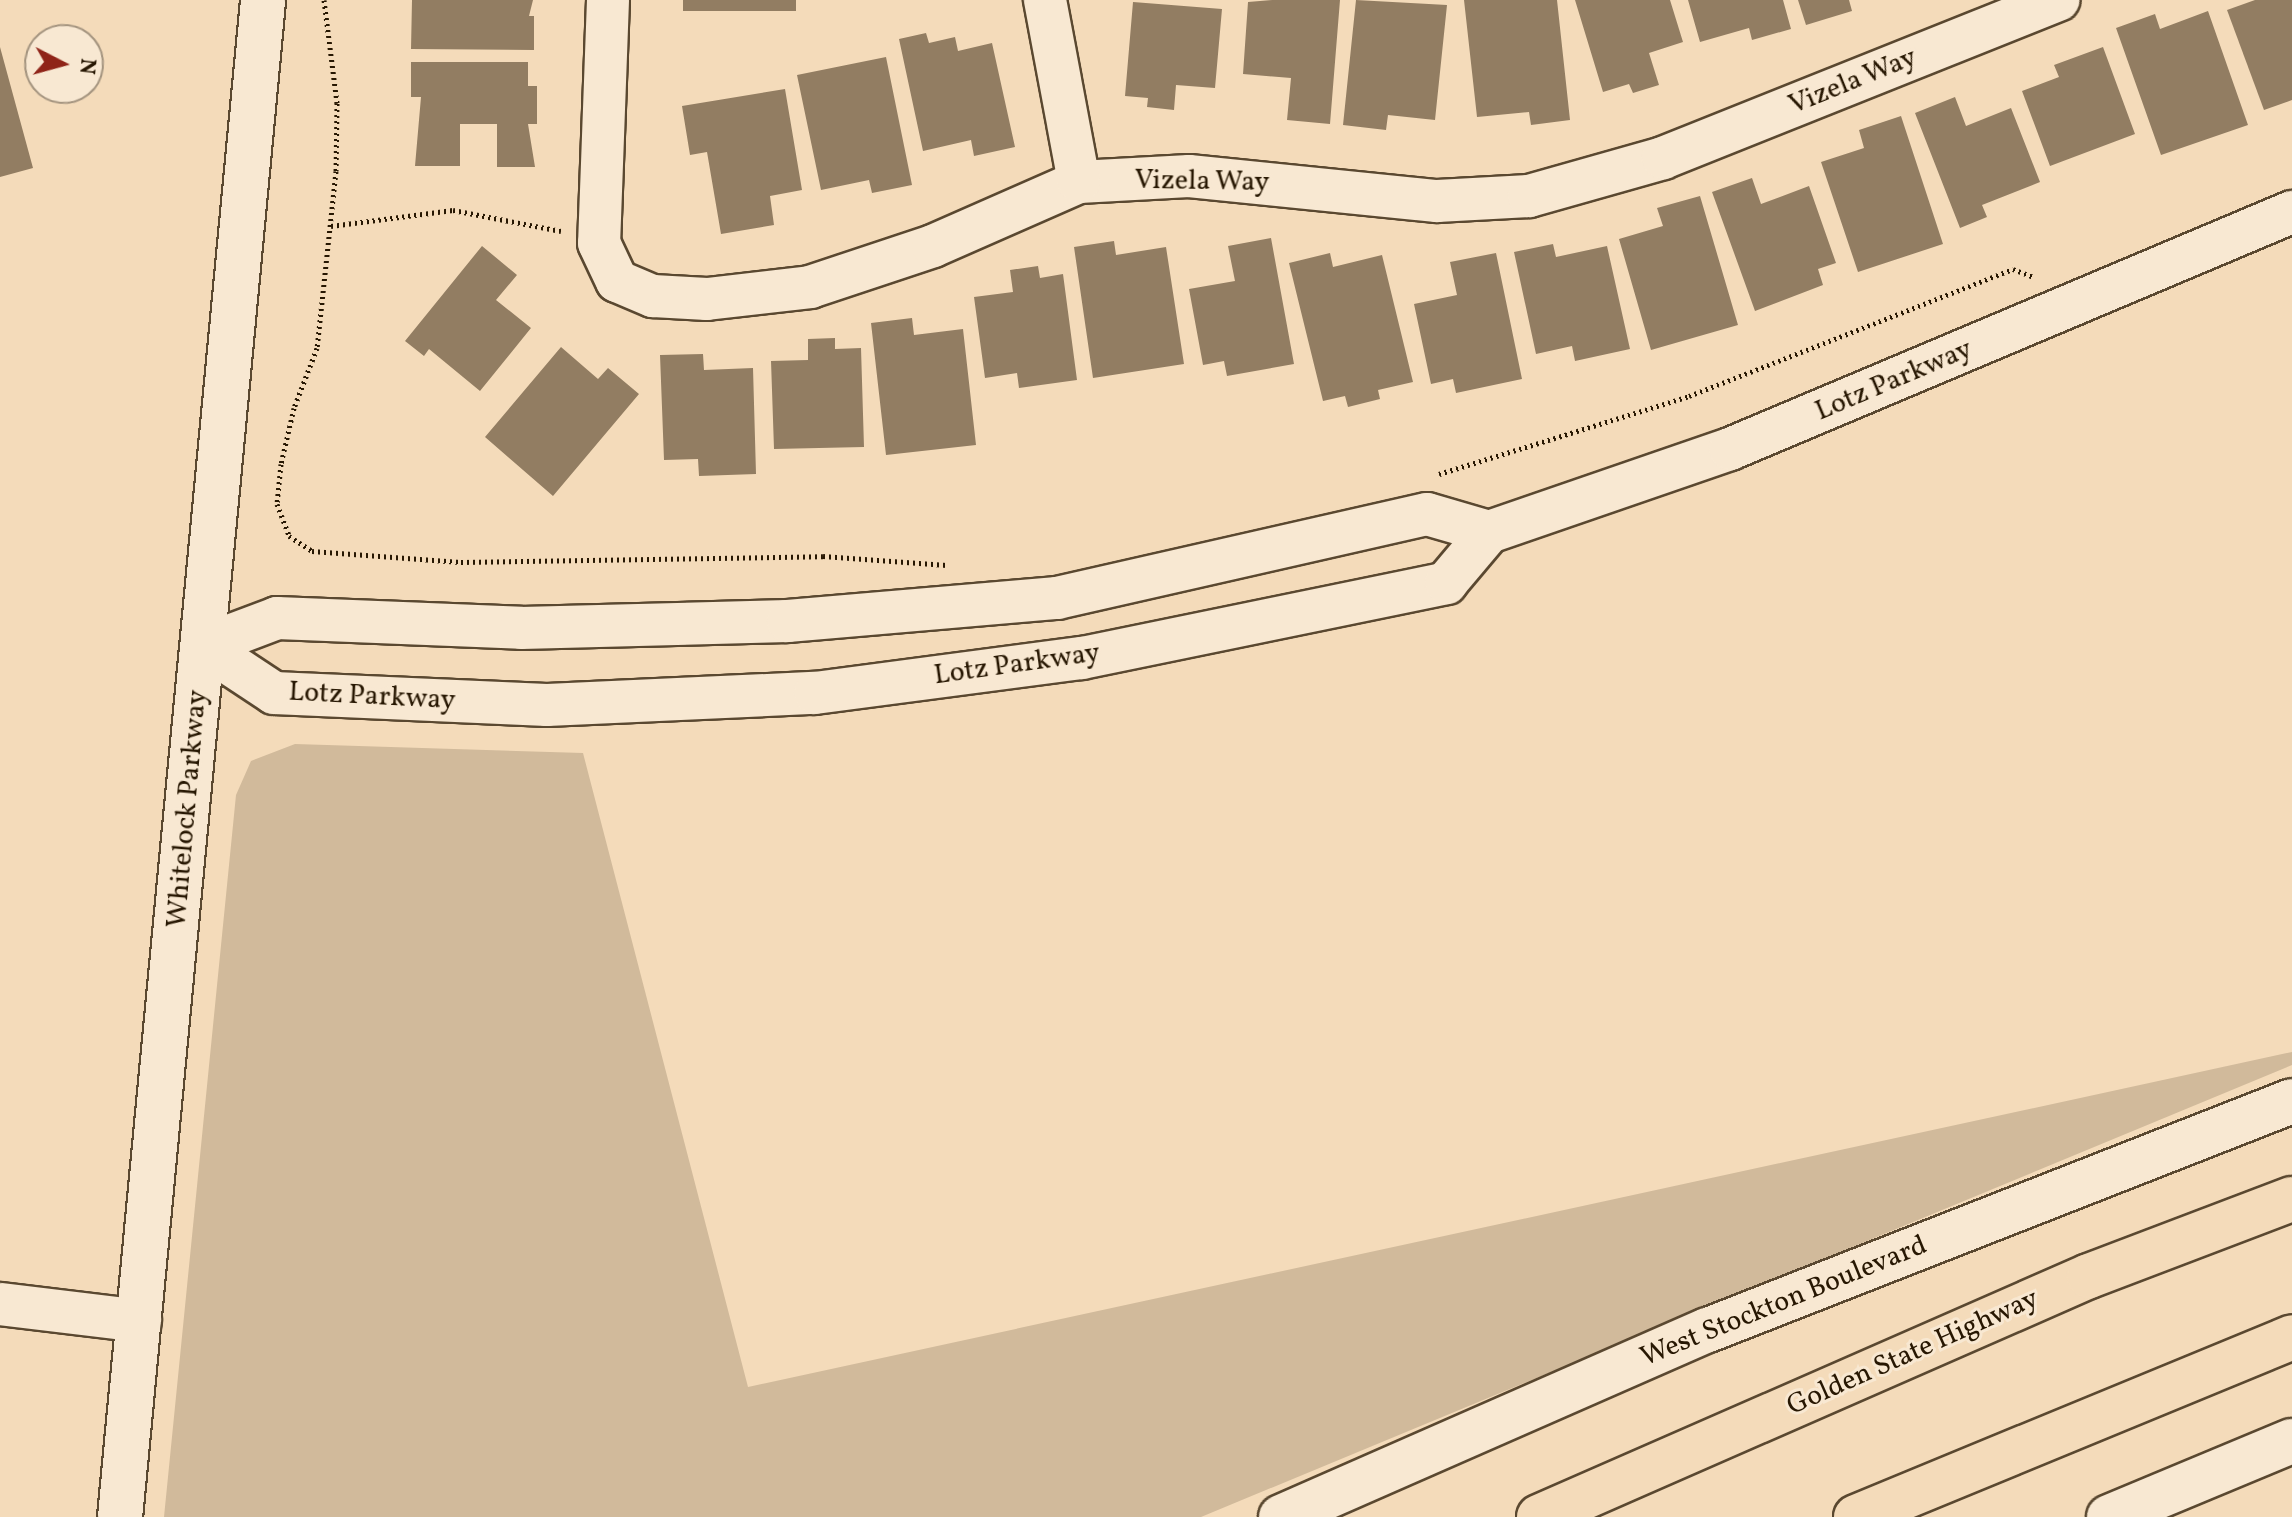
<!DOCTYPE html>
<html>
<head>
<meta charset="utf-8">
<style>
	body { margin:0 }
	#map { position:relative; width:2292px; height:1517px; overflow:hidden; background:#f4dbba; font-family:Vollkorn,serif }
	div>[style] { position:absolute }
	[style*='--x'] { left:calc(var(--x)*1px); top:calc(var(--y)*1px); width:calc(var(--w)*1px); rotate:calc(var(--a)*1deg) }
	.green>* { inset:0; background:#d1ba9b }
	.building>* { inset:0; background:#927d62; transform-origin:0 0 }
	.path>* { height:5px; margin-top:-2.5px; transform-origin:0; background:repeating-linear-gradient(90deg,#271702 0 2px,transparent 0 6px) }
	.roads { filter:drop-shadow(2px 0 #5a4830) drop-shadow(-2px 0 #5a4830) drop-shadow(0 2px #5a4830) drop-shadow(0 -2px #5a4830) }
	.minor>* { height:42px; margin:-21px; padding:0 21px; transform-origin:21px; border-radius:21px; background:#f8e8d2 }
	.tertiary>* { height:44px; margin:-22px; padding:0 22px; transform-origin:22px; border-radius:22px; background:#f8e8d2 }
	.secondary>* { height:44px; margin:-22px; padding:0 22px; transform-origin:22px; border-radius:22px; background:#f8e8d2 }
	.motorway>* { height:44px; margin:-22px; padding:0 22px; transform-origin:22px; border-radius:22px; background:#f4dbba }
	span { translate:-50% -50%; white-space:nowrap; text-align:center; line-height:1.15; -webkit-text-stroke:6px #f8e8d2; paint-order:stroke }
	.street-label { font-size:28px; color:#271702 }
	.north { position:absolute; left:24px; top:24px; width:80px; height:80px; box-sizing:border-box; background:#f8e8d2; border:2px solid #a4947f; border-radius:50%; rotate:96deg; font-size:22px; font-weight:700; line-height:32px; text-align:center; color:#271702 }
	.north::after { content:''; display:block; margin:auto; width:28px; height:36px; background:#8f2418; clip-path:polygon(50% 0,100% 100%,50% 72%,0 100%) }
</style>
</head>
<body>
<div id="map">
	<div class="green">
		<i style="clip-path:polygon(295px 744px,583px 753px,748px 1387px,2292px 1052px,2292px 1065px,1201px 1517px,164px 1517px,236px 795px,251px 761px)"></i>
	</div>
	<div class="building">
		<i style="clip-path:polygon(412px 0,533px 0,529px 16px,534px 16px,534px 50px,411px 49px)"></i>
		<i style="left:683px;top:0;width:113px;height:11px"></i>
		<i style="clip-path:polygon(1272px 0,1340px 0,1330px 124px,1287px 120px,1291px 78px,1243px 74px,1248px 2px)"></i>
		<i style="clip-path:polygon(1356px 0,1447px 5px,1435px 120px,1388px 115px,1386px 130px,1343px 125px)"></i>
		<i style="clip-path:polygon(1464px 0,1557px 0,1570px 120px,1531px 125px,1529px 112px,1477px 117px)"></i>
		<i style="clip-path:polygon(1575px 0,1670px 0,1683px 42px,1649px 53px,1659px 85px,1633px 93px,1629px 84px,1603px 92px)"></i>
		<i style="clip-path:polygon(1688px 0,1783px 0,1791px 29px,1752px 40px,1749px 28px,1700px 42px)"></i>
		<i style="clip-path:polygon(1798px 0,1849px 0,1852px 11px,1806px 25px)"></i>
		<i style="clip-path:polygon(2255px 0,2292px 0,2292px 100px,2264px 110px,2227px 10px)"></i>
		<i style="clip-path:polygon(1133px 2px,1222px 9px,1215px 88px,1176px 85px,1174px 110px,1147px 107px,1148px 98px,1125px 96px)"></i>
		<i style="clip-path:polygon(2208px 11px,2248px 125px,2161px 155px,2116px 28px,2155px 14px,2160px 29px)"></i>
		<i style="clip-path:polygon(926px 33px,929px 43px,955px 37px,958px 51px,992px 43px,1015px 147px,974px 156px,971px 140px,923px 151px,899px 39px)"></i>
		<i style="clip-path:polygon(0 47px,33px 168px,0 177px)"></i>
		<i style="clip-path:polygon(2103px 47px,2135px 134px,2050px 166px,2022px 91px,2059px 77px,2054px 65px)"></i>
		<i style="clip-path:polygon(886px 57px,912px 185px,872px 193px,869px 180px,821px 190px,797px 75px)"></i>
		<i style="clip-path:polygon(411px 62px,528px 62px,528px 86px,537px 86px,537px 124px,528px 124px,535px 167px,497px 167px,497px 124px,460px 124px,460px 166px,415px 166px,421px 97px,411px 97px)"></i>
		<i style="clip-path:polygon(785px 89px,802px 190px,770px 196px,774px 225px,721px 234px,707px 152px,690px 155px,682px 106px)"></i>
		<i style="clip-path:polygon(1955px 97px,1966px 126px,2011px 108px,2040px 182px,1982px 205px,1987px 217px,1960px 228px,1915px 113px)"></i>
		<i style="clip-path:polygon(1901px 116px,1943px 244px,1858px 272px,1821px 162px,1864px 148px,1859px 130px)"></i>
		<i style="clip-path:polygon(1752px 178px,1761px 204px,1809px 186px,1836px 263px,1818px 269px,1823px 285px,1755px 311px,1712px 192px)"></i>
		<i style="clip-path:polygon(1700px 196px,1738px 325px,1651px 350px,1619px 239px,1663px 226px,1657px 208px)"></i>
		<i style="clip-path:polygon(1271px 238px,1294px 364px,1227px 376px,1224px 361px,1203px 365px,1189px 289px,1235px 281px,1228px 246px)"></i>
		<i style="clip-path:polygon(1114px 241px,1116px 255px,1166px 247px,1184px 364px,1093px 378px,1074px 247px)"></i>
		<i style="clip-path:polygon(1553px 244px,1556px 257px,1607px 246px,1630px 349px,1575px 361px,1572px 346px,1536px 354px,1514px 252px)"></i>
		<i style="clip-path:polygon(482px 246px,517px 275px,496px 300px,531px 328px,480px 391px,429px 349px,424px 356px,405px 341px)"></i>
		<i style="clip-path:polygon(1330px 253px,1333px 267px,1382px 255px,1413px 382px,1378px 390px,1380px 399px,1348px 407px,1345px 396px,1323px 401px,1289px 263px)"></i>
		<i style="clip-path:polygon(1496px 253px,1522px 379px,1456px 393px,1453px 379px,1431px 384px,1414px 304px,1457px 295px,1450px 262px)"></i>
		<i style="clip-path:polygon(1038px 266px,1040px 278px,1063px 274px,1077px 380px,1019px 388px,1017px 373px,985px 378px,974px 297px,1013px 292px,1010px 270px)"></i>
		<i style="clip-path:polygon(912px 318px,914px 335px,963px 329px,976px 445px,886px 455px,871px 323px)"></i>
		<i style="clip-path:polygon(835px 338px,835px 349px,861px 348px,864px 447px,774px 449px,771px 361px,808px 360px,808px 339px)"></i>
		<i style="clip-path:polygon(561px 347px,598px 379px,608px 368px,639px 394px,553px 496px,485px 437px)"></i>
		<i style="clip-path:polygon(703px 354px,704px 370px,753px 368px,756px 474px,699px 476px,698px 459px,664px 460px,660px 355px)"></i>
	</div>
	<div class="path">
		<i style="--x:324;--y:0;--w:104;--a:82.8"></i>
		<i style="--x:337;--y:103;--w:68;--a:90.8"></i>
		<i style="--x:336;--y:171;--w:178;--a:96.1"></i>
		<i style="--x:317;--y:348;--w:64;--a:111"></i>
		<i style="--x:294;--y:408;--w:57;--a:103.1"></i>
		<i style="--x:281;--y:464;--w:40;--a:95.7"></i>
		<i style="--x:277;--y:504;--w:34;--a:69"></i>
		<i style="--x:289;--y:536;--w:27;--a:33"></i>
		<i style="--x:312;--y:551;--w:149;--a:4.2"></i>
		<i style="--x:461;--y:562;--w:362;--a:-0.9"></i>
		<i style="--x:823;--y:556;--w:124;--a:4.2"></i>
		<i style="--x:331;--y:226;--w:123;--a:-7.5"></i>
		<i style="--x:453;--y:210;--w:110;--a:11"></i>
		<i style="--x:1439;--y:474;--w:262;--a:-17.3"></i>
		<i style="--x:1689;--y:396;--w:348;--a:-21.4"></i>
		<i style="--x:2013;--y:269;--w:22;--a:21"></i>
	</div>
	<div class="roads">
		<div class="minor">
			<i style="--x:608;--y:0;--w:243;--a:92.1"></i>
			<i style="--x:599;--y:243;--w:42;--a:64.7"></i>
			<i style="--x:617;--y:281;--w:39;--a:23"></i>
			<i style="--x:653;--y:296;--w:54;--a:3.2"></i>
			<i style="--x:707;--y:299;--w:104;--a:-6.6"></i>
			<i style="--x:810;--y:287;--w:130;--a:-18.4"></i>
			<i style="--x:933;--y:246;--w:159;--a:-23.7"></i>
			<i style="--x:1079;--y:182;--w:110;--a:-3.1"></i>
			<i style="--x:1189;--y:176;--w:249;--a:5.8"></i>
			<i style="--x:1437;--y:201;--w:92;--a:-3.1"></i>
			<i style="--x:1529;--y:196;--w:139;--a:-15.8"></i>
			<i style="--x:1663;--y:158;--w:426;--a:-21.8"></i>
			<i style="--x:1045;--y:0;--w:185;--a:79.4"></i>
			<i style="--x:203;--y:646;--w:85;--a:33.5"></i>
			<i style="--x:274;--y:693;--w:273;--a:2.5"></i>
			<i style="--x:547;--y:705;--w:268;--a:-2.6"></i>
			<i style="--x:815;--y:693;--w:269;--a:-7.5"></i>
			<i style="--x:1082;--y:658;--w:372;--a:-11.6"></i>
			<i style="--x:1446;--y:583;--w:67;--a:-49.9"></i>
			<i style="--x:1489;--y:532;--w:255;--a:-19"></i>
			<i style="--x:1730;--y:449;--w:610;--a:-22.87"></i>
			<i style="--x:203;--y:646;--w:79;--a:-20.7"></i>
			<i style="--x:277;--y:618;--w:244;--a:2.3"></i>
			<i style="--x:521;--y:628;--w:267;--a:-1.5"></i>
			<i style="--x:788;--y:621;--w:270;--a:-4.9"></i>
			<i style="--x:1057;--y:598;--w:379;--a:-12.8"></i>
			<i style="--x:1427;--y:514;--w:65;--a:16.2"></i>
			<i style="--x:0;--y:1304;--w:141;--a:6.9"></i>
		</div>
		<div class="tertiary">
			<i style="--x:1281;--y:1517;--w:466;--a:-23.7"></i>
			<i style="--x:1708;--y:1330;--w:627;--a:-21.41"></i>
			<i style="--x:2109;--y:1517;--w:198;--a:-22.6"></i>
		</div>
		<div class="secondary">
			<i style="--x:120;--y:1517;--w:1524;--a:-84.61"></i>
		</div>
		<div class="motorway">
			<i style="--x:1539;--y:1517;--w:600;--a:-23.66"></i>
			<i style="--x:2089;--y:1276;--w:217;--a:-20.8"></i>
			<i style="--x:1856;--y:1517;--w:472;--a:-22.4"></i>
		</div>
	</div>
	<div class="street-label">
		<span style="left:1853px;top:82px;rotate:-22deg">Vizela Way</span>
		<span style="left:1202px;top:182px;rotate:1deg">Vizela Way</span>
		<span style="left:1894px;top:381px;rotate:-23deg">Lotz Parkway</span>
		<span style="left:1017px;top:665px;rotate:-8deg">Lotz Parkway</span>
		<span style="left:372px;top:697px;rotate:3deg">Lotz Parkway</span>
		<span style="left:188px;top:809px;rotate:-85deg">Whitelock Parkway</span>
		<span style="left:1784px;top:1302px;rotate:-22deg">West Stockton Boulevard</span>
		<span style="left:1913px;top:1353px;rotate:-24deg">Golden State Highway</span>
	</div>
	<div class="north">N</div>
</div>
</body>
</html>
